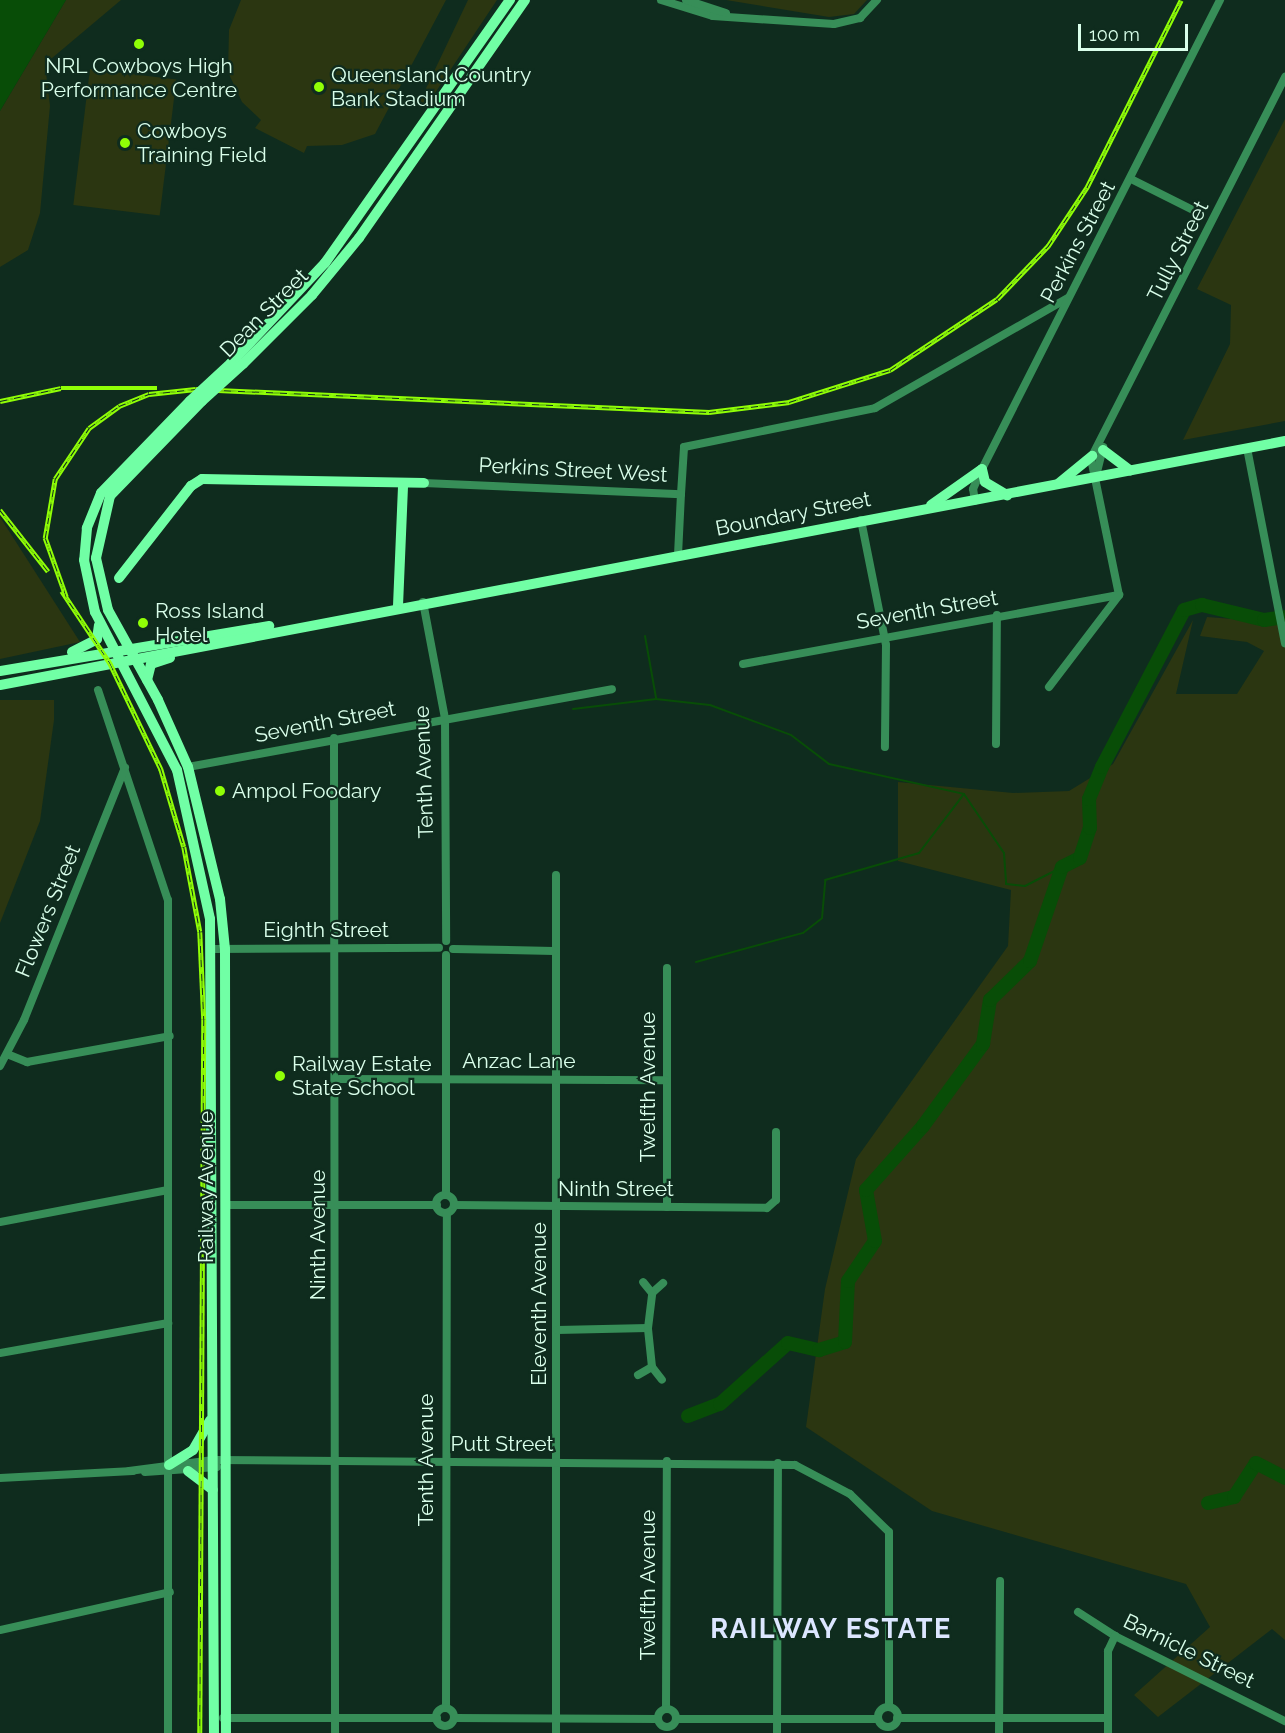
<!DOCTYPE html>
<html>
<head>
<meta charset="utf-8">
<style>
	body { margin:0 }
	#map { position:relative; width:1285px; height:1733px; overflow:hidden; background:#0f2c1e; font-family:Raleway,sans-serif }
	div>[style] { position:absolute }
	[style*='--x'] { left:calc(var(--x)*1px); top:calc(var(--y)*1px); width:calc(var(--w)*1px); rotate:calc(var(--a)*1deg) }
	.green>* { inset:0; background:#2b3611; transform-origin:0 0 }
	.water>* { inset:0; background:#084d07 }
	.stream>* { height:2px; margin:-1px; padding:0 1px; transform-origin:1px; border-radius:1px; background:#084d07 }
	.river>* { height:14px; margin:-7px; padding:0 7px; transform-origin:7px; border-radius:7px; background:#084d07 }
	.street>* { height:8px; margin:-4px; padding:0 4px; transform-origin:4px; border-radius:4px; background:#378e58 }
	.street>.ring { margin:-4px; padding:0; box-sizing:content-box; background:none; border:8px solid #378e58; border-radius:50% }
	.secondary>* { height:10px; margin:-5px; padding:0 5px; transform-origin:5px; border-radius:5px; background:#71ffa5 }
	.rail>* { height:4.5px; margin-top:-2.25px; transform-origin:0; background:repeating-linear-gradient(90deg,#0f2c1e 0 7px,#90ff06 0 14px); box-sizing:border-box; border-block:2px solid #90ff06 }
	.secondary-bridge>* { height:10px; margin:-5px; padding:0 5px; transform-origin:5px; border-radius:5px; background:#71ffa5 }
	.dots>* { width:16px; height:16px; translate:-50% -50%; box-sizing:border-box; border:3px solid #0f2c1e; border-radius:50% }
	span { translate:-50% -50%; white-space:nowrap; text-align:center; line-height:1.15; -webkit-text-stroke:4.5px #0f2c1e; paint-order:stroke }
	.poi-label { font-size:21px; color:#daffeb }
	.left { translate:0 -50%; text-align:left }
	.street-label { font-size:21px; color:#daffeb }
	.district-label { font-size:27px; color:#dce6ff; font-weight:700; letter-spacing:1.5px }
	.scale { position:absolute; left:1078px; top:24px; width:110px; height:27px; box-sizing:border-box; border:3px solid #daffeb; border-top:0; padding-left:8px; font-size:18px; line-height:21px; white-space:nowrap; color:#daffeb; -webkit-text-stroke:4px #0f2c1e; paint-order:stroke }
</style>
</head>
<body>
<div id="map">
	<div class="green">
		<i style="clip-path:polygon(66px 0,121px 0,45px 64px,50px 106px,40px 213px,28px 250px,0 267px,0 111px)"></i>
		<i style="clip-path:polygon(241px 0,446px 0,375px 134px,342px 145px,307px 146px,304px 153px,255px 128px,261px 120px,242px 102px,228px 72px,229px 30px)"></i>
		<i style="clip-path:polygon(468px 0,497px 0,427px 105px,420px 101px)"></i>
		<i style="clip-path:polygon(726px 0,867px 0,854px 14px,829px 17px)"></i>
		<i style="left:90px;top:69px;width:87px;height:137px;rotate:7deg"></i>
		<i style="clip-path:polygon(1285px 119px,1285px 421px,1183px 440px,1230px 344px,1231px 305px,1197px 289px)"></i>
		<i style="clip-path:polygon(0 517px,80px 642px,0 659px)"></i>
		<i style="clip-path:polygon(1207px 617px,1285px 623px,1285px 1640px,1272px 1629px,1158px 1717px,1134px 1695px,1210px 1627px,1186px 1584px,932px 1511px,806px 1427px,825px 1289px,856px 1159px,1008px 946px,1011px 890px,898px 861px,898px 782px,1013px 793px,1069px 791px,1113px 764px,1193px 620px,1176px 694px,1237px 694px,1264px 651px,1247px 642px,1200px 636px)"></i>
		<i style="clip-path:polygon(0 700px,54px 700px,54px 720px,40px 821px,0 923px)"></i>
	</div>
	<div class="water">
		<i style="clip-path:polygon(0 0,66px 0,0 111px)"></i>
	</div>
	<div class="stream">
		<i style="--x:645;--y:636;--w:63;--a:79.9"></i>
		<i style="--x:573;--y:709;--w:84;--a:-6.9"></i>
		<i style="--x:656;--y:699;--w:54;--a:6.3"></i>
		<i style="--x:710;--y:705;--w:86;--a:20.3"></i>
		<i style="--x:791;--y:735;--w:48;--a:37.3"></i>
		<i style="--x:829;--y:764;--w:138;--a:12.5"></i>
		<i style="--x:964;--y:794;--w:71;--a:55.9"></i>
		<i style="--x:1004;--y:853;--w:31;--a:86"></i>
		<i style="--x:1006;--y:884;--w:19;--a:6"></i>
		<i style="--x:1025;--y:886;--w:42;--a:-27.2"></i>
		<i style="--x:696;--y:962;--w:111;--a:-15.2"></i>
		<i style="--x:803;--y:933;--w:24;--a:-38"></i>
		<i style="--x:822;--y:918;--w:38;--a:-85"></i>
		<i style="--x:825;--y:880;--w:98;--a:-16"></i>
		<i style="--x:919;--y:853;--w:74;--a:-52.7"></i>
	</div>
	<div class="river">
		<i style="--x:688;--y:1416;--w:34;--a:-21"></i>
		<i style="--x:720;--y:1404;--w:91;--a:-41.9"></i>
		<i style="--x:788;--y:1343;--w:32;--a:13"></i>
		<i style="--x:819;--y:1350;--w:27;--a:-17"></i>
		<i style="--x:845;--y:1342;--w:61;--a:-87.2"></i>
		<i style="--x:848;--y:1281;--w:48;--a:-56"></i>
		<i style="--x:875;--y:1241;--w:52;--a:-100"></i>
		<i style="--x:866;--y:1190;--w:86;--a:-48.3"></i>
		<i style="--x:923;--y:1126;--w:102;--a:-53.8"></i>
		<i style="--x:983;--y:1044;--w:45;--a:-81"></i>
		<i style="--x:990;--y:1000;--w:56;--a:-44.3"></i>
		<i style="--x:1030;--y:961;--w:99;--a:-71.2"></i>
		<i style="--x:1062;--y:867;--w:20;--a:-27"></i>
		<i style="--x:1080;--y:858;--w:32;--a:-72"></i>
		<i style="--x:1090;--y:828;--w:29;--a:-92"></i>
		<i style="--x:1089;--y:799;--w:35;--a:-68"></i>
		<i style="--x:1102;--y:767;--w:177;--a:-62.4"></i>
		<i style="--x:1184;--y:610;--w:19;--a:-16"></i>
		<i style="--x:1202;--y:605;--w:64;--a:13.6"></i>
		<i style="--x:1264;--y:620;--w:21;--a:-8"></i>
		<i style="--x:1208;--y:1503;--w:27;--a:-13"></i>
		<i style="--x:1234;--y:1497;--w:40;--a:-57.1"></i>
		<i style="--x:1256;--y:1463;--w:33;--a:27"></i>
	</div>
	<div class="street">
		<i style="--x:661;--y:0;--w:54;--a:17.1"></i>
		<i style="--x:713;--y:16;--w:121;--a:3.8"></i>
		<i style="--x:834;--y:24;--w:27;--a:-13"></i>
		<i style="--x:860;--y:18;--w:25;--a:-47"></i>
		<i style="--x:686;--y:0;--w:42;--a:18"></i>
		<i style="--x:1131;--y:179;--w:72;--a:26.6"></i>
		<i style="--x:1247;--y:448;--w:199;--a:79"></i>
		<i style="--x:1096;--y:476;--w:30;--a:-76"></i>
		<i style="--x:424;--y:483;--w:257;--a:2.5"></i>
		<i style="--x:681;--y:494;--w:47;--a:-86.3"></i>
		<i style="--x:684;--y:447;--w:195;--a:-11.5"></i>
		<i style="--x:875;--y:408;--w:222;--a:-29.7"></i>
		<i style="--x:975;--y:501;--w:12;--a:-99"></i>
		<i style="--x:973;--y:489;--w:22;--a:-66"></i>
		<i style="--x:982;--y:469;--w:526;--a:-63.09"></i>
		<i style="--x:861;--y:520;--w:127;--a:78.7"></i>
		<i style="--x:886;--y:645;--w:102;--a:90.6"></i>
		<i style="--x:678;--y:555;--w:61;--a:-87.2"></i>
		<i style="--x:1119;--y:595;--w:140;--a:-101.6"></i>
		<i style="--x:1091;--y:458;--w:428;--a:-63"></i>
		<i style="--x:423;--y:602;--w:118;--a:79.3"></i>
		<i style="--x:445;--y:718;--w:223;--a:89.7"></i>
		<i style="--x:743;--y:664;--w:382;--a:-10.4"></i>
		<i style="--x:1049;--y:687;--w:116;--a:-52.7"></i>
		<i style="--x:98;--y:690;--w:221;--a:71.6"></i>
		<i style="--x:168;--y:900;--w:833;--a:90"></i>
		<i style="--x:334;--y:738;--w:995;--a:89.94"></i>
		<i style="--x:996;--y:744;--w:129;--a:-89.6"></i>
		<i style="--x:188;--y:767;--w:431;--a:-10.4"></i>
		<i style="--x:556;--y:875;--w:858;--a:90"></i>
		<i style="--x:213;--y:949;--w:226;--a:-0.3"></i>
		<i style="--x:453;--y:949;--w:101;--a:1.1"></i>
		<i style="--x:667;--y:968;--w:239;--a:90"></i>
		<i style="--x:7;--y:1054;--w:22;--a:22"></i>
		<i style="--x:27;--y:1062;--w:145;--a:-10.3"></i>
		<i style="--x:0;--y:1066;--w:52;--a:-62.4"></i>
		<i style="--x:24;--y:1020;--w:272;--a:-68.2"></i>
		<i style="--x:336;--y:1079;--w:329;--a:0.2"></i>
		<i style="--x:446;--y:1195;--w:240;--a:-90"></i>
		<i class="ring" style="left:436px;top:1195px;width:10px;height:10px"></i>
		<i style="--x:226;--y:1205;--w:211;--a:0"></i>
		<i style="--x:454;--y:1205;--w:313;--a:0.5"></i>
		<i style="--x:767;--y:1208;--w:12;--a:-42"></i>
		<i style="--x:776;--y:1200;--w:68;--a:-90"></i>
		<i style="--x:0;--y:1222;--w:171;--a:-10.8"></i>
		<i style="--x:652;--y:1293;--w:15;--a:-42"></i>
		<i style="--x:557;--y:1330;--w:91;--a:-1.3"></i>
		<i style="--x:0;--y:1353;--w:171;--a:-10.1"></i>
		<i style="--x:652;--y:1367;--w:16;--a:52"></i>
		<i style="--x:638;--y:1375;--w:16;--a:-30"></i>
		<i style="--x:652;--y:1367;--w:39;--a:-96"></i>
		<i style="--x:648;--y:1328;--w:35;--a:-83"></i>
		<i style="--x:652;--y:1293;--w:14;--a:-129"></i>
		<i style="--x:129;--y:1471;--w:85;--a:-7.5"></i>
		<i style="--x:213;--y:1460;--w:582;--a:0.49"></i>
		<i style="--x:795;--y:1465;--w:62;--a:27.8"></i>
		<i style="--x:850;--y:1494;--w:54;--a:44.3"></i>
		<i style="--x:889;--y:1532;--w:175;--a:90"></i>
		<i style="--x:145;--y:1472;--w:72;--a:-4"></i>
		<i style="--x:0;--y:1478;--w:133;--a:-3"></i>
		<i style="--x:1078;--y:1612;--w:44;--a:33"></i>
		<i style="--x:1115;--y:1636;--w:190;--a:26.6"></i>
		<i style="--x:0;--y:1630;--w:174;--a:-12.6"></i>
		<i class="ring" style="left:878px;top:1707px;width:12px;height:12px"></i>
		<i style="--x:446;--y:1708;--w:495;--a:-89.9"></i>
		<i class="ring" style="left:436px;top:1708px;width:10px;height:10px"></i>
		<i style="--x:666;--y:1709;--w:248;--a:-89.8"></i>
		<i class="ring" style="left:658px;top:1709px;width:10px;height:10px"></i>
		<i style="--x:223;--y:1718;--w:214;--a:0"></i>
		<i style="--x:454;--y:1718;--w:204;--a:0.3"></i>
		<i style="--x:897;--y:1718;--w:211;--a:0"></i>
		<i style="--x:676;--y:1719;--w:202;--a:0"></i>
		<i style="--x:777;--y:1733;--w:270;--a:-89.8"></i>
		<i style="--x:999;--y:1733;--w:152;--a:-89.6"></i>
		<i style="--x:1108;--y:1733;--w:82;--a:-90"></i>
		<i style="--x:1108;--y:1651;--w:17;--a:-65"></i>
	</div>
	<div class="secondary">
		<i style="--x:231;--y:363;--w:137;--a:-46.8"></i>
		<i style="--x:325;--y:263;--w:322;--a:-54.9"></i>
		<i style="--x:243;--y:364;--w:98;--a:-45"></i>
		<i style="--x:312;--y:295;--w:74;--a:-50.5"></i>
		<i style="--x:359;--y:238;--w:290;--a:-55.1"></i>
		<i style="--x:190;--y:401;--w:128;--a:134.1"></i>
		<i style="--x:101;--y:493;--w:38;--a:112"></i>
		<i style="--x:87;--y:528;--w:32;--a:95"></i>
		<i style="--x:84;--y:560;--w:53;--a:78.1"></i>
		<i style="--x:95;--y:612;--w:178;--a:62.6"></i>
		<i style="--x:177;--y:770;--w:153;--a:77.5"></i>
		<i style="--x:210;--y:919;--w:814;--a:89.72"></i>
		<i style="--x:202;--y:401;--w:132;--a:134.1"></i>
		<i style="--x:110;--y:496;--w:64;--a:102.7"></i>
		<i style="--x:96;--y:558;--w:53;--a:77"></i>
		<i style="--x:108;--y:610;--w:103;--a:60.9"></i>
		<i style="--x:158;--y:700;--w:73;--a:65.9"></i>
		<i style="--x:188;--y:767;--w:136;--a:76.4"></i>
		<i style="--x:220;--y:899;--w:50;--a:84.3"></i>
		<i style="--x:225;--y:949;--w:784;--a:89.93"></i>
		<i style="--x:1103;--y:450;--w:34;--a:37"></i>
		<i style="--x:982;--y:469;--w:13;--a:77"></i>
		<i style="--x:985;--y:482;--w:26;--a:31"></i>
		<i style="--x:1059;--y:483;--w:43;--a:-39.3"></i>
		<i style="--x:931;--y:505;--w:62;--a:-35.2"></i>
		<i style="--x:119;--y:578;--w:117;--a:-52"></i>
		<i style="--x:191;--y:486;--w:13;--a:-32"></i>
		<i style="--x:202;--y:479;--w:222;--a:1"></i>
		<i style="--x:398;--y:606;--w:121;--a:-87.6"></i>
		<i style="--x:72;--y:652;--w:28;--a:-27"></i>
		<i style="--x:97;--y:639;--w:14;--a:-82"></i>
		<i style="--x:0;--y:671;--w:273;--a:-9.5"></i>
		<i style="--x:147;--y:680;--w:16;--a:-76"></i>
		<i style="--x:151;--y:664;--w:20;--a:-18"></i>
		<i style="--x:0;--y:685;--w:1308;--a:-10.75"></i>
		<i style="--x:169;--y:1465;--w:28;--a:-32"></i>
		<i style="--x:193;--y:1450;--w:34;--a:-60"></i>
		<i style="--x:188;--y:1471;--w:31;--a:37"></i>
	</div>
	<div class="rail">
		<i style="--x:0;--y:401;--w:62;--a:-12"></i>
		<i style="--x:61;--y:388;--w:96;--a:0"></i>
		<i style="--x:0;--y:510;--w:78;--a:51.8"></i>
		<i style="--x:62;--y:591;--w:87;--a:56.3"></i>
		<i style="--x:110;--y:663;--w:118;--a:64.3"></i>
		<i style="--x:161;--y:769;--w:81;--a:73.6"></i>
		<i style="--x:184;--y:847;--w:86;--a:79.3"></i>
		<i style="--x:200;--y:932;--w:87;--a:87.4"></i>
		<i style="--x:204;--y:1019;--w:714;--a:90.32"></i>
		<i style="--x:66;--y:597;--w:63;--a:-109.6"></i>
		<i style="--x:45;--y:538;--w:60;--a:-80.4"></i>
		<i style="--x:55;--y:479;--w:61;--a:-56.3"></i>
		<i style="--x:89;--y:428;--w:37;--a:-36"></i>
		<i style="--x:119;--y:406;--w:32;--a:-22"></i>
		<i style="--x:149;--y:394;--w:47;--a:-6.1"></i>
		<i style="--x:196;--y:389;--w:514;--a:2.57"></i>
		<i style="--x:709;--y:412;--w:81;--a:-7.1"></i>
		<i style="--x:789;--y:402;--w:106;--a:-17.6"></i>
		<i style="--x:890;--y:370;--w:128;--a:-33.6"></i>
		<i style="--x:997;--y:299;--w:74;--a:-46.1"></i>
		<i style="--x:1048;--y:246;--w:71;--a:-56.5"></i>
		<i style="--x:1087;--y:187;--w:209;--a:-63.3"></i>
	</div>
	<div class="secondary-bridge">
		<i style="--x:190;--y:401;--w:56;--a:-42.8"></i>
		<i style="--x:202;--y:401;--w:55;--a:-42.1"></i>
	</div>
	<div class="dots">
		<i style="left:139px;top:44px;background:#90ff06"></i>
		<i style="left:319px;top:87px;background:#90ff06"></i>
		<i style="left:125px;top:143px;background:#90ff06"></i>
		<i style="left:143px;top:623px;background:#90ff06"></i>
		<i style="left:220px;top:791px;background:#90ff06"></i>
		<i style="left:280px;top:1076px;background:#90ff06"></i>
	</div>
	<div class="poi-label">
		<span style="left:139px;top:78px">NRL Cowboys High<br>Performance Centre</span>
		<span class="left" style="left:331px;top:87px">Queensland Country<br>Bank Stadium</span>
		<span class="left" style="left:137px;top:143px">Cowboys<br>Training Field</span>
		<span class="left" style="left:155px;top:623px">Ross Island<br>Hotel</span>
		<span class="left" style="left:232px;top:791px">Ampol Foodary</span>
		<span class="left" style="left:292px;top:1076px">Railway Estate<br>State School</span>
	</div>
	<div class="street-label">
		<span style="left:1078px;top:242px;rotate:-62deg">Perkins Street</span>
		<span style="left:1178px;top:251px;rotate:-63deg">Tully Street</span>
		<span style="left:264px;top:313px;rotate:-45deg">Dean Street</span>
		<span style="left:573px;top:470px;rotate:3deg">Perkins Street West</span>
		<span style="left:793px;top:514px;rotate:-11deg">Boundary Street</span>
		<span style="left:927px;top:610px;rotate:-10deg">Seventh Street</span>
		<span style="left:325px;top:722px;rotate:-11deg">Seventh Street</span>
		<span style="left:424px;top:772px;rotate:-92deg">Tenth Avenue</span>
		<span style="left:48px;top:911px;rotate:-68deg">Flowers Street</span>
		<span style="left:326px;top:930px">Eighth Street</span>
		<span style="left:519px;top:1061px">Anzac Lane</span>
		<span style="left:648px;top:1087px;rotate:-90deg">Twelfth Avenue</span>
		<span style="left:206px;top:1187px;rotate:-90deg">Railway Avenue</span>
		<span style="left:616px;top:1189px">Ninth Street</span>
		<span style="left:318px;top:1235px;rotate:-90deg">Ninth Avenue</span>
		<span style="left:539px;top:1304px;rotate:-90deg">Eleventh Avenue</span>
		<span style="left:502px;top:1444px">Putt Street</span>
		<span style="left:426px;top:1460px;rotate:-90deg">Tenth Avenue</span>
		<span style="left:648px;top:1585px;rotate:-90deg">Twelfth Avenue</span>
		<span style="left:1189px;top:1651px;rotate:26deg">Barnicle Street</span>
	</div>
	<div class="district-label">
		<span style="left:831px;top:1629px">RAILWAY ESTATE</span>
	</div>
	<div class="scale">100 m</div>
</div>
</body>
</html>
